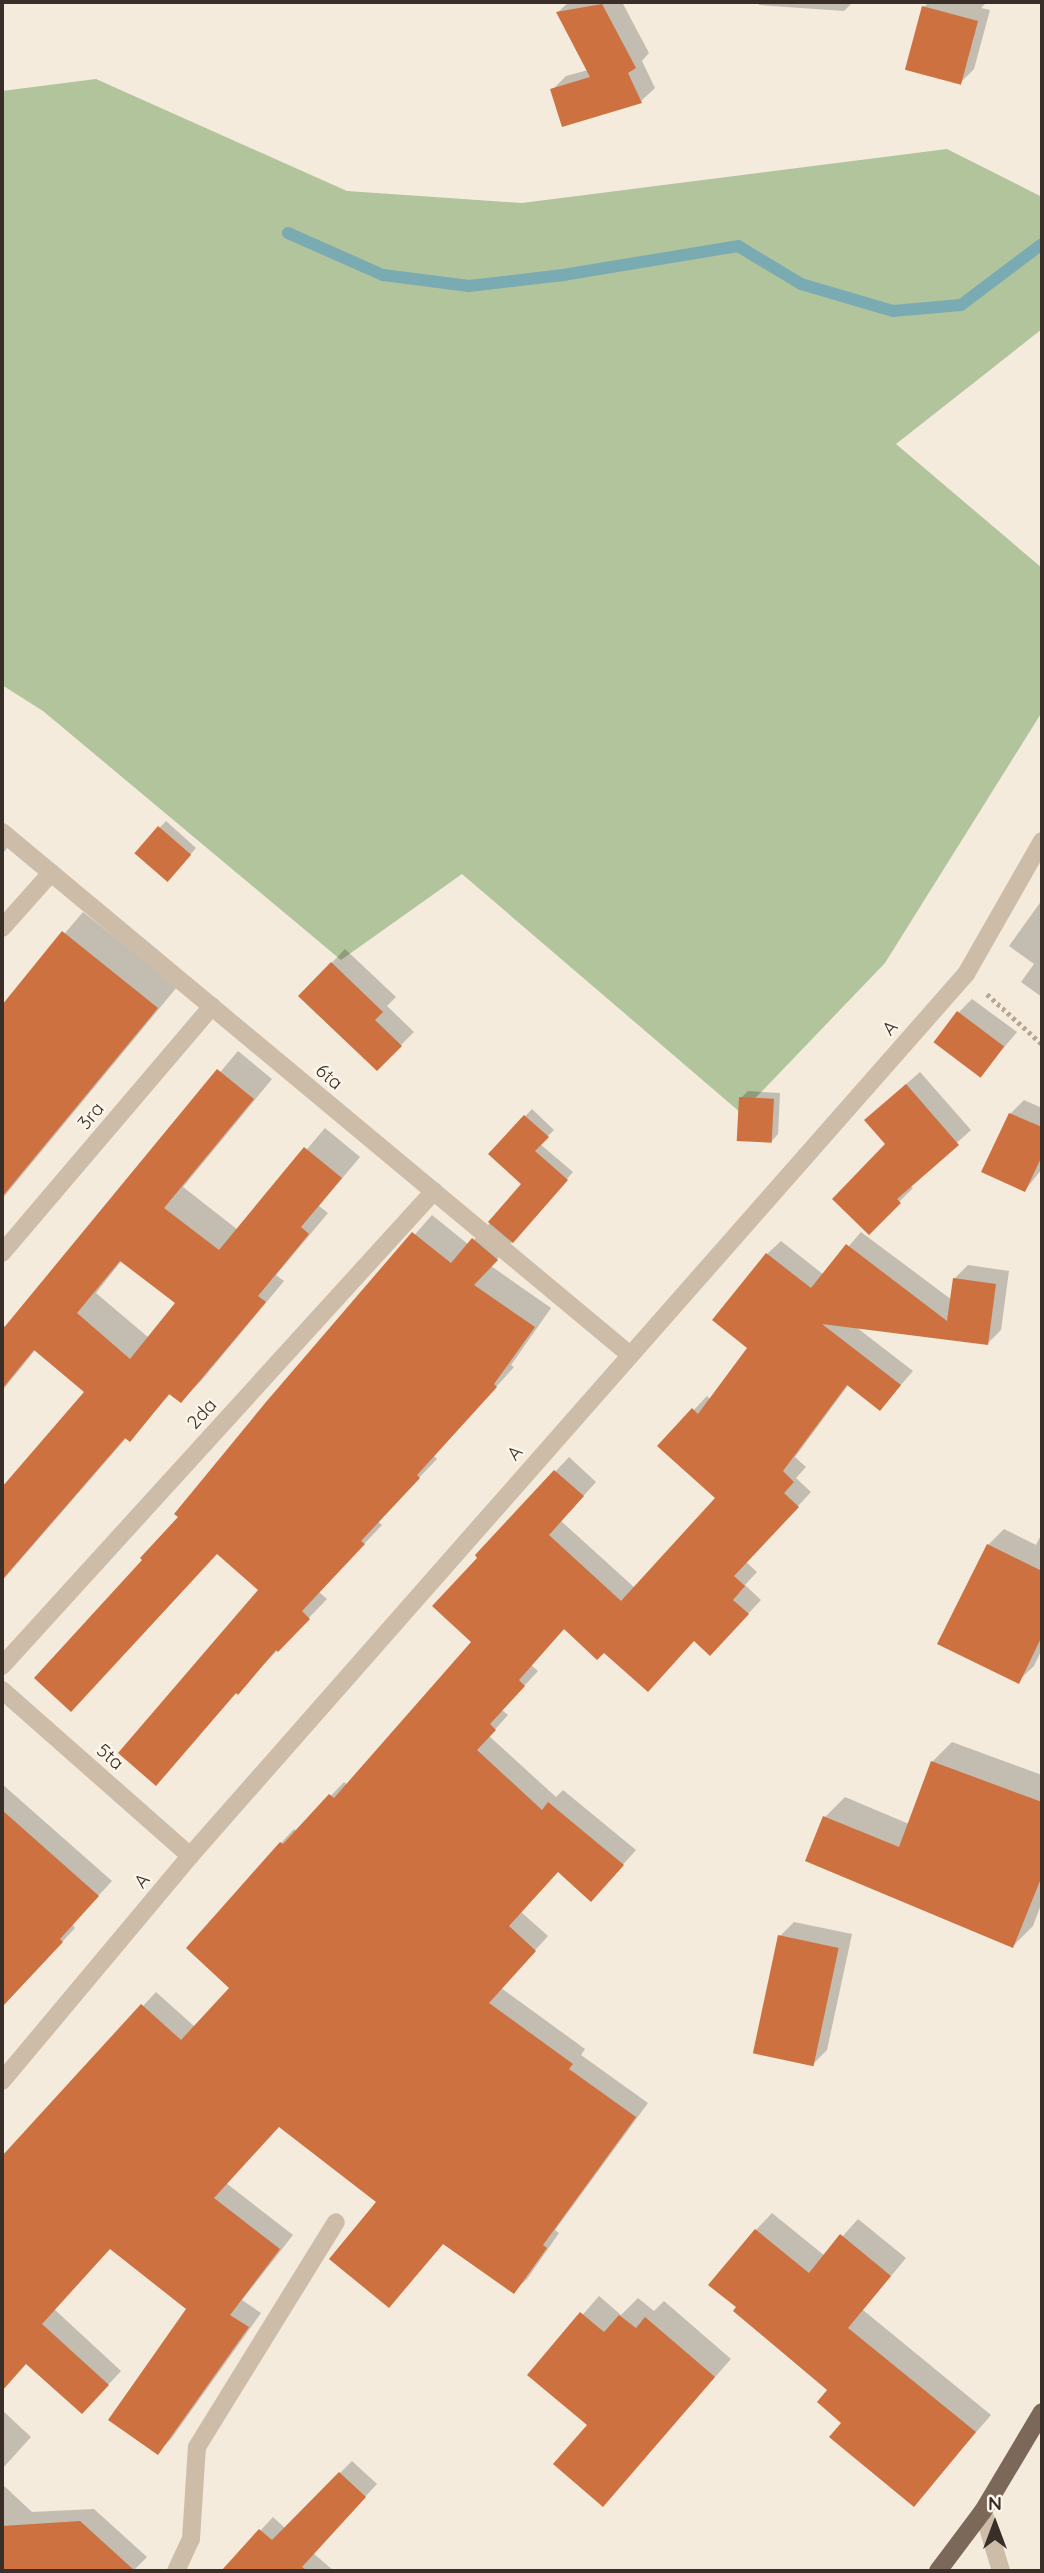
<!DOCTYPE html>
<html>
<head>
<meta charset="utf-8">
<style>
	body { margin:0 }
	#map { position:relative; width:1044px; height:2573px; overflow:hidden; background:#f4ebdd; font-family:Quicksand,sans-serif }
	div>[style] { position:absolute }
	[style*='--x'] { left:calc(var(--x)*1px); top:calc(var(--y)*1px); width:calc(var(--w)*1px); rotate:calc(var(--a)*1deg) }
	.green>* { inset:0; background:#b2c49b }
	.shadow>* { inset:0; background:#0003 }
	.stream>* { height:12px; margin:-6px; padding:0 6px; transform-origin:6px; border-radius:6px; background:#7aabb3 }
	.building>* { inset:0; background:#ce7141; transform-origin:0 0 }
	.path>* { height:4.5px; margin-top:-2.25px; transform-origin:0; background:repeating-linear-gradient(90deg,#b9a792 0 3.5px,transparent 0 7px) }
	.minor>* { height:18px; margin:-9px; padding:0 9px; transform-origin:9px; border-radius:9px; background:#cdbda8 }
	.major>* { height:18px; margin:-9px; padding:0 9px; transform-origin:9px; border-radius:9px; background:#7c6858 }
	span { translate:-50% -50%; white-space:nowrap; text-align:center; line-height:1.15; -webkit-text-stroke:5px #fbf5ea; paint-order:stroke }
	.street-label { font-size:19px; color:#392f28 }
	.frame { position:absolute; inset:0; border:4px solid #392f28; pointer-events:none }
	.north { position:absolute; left:960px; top:2489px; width:70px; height:70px; -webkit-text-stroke:5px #fbf5ea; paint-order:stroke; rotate:0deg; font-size:19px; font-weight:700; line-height:28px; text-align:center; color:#392f28 }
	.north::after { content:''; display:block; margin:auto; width:24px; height:32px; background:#392f28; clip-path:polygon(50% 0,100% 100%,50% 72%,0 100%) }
</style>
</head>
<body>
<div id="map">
	<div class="green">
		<i style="clip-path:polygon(96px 79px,347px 191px,522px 203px,947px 149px,1042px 197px,1042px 329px,896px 444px,1042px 568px,1042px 712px,885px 963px,741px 1113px,462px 874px,341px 960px,43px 711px,2px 685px,2px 91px)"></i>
	</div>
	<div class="shadow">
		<i style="clip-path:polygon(569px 2px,622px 2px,649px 53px,642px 61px,655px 88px,641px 101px,552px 90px,566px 76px,588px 70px,558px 12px)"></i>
		<i style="clip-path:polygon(759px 2px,853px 2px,844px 11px,759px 5px)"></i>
		<i style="clip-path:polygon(929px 2px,987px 2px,981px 8px,990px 10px,974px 69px,960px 83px,924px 7px)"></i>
		<i style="clip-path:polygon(166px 821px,196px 848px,173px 874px,136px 853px)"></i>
		<i style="clip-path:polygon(2px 842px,8px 847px,2px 854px)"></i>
		<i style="clip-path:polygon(1042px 900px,1042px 997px,1021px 982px,1034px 964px,1009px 946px)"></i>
		<i style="clip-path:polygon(83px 912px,177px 987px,2px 1199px,2px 1007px)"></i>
		<i style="clip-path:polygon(345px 949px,396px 997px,387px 1006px,414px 1032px,377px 1069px,300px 996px)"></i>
		<i style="clip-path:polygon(972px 999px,1017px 1032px,980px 1076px,959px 1012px)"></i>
		<i style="clip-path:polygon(evenodd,238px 1051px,272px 1079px,183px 1187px,238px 1230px,325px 1128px,360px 1157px,319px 1206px,328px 1213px,276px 1275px,284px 1281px,201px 1381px,181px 1401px,171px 1393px,130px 1439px,127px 1437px,2px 1581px,2px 1501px,86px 1391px,36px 1349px,2px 1391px,2px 1324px,6px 1327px,238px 1051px,122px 1260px,178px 1303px,149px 1338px,96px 1293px,122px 1260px)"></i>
		<i style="clip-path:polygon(920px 1072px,971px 1130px,910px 1185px,913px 1188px,869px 1232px,887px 1144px,880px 1107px)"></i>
		<i style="clip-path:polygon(748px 1091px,780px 1093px,778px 1134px,772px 1141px,741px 1098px)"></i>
		<i style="clip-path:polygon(1024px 1100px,1042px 1108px,1042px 1169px,1025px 1190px,1010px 1114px)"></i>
		<i style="clip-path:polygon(532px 1109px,554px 1130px,540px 1144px,573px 1172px,491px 1266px,551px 1308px,511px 1365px,514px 1367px,434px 1456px,437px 1459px,377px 1521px,382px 1525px,319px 1592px,327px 1599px,237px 1692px,156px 1784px,260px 1590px,181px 1517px,267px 1403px,432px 1215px,469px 1245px,491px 1222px,524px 1184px,490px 1154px)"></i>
		<i style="clip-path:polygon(861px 1232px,952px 1300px,954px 1279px,968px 1265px,1009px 1271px,1001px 1330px,988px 1343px,856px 1327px,913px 1371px,880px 1409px,849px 1384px,795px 1457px,806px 1467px,796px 1478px,811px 1492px,746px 1562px,757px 1572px,745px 1585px,761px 1600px,724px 1640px,694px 1639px,604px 1651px,565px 1628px,531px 1665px,538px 1671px,502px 1710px,508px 1715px,489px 1736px,556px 1797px,563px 1790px,636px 1850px,604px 1886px,558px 1870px,521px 1912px,548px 1936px,501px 1988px,585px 2049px,581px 2055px,648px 2103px,555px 2230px,559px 2233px,527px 2279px,513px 2292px,444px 2243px,389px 2306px,378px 2202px,279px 2125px,226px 2183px,293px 2235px,242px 2300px,261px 2313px,171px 2439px,157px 2453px,188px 2309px,111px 2247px,54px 2309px,121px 2371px,96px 2398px,27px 2362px,2px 2390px,2px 2158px,156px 1992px,195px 2027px,232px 1988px,281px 1843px,294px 1829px,297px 1831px,344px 1782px,348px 1785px,474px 1642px,480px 1558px,477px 1555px,569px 1457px,596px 1482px,561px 1521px,635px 1588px,717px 1498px,660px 1446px,707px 1396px,711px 1400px,750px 1347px,767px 1254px,781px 1241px,824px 1275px)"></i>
		<i style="clip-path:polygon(1004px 1529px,1036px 1545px,1042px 1533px,1042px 1649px,1034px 1666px,1018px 1681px,988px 1545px)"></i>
		<i style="clip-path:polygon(952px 1742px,1042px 1775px,1042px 1902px,1033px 1926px,1013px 1946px,807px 1860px,825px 1817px,845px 1797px,909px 1824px,932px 1762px)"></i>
		<i style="clip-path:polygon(2px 1784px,112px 1881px,72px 1924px,75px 1928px,2px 2007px)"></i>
		<i style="clip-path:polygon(794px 1922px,852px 1934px,827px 2050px,813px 2064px,780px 1936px)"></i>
		<i style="clip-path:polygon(772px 2213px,825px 2256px,858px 2219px,906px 2258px,863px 2310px,991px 2415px,914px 2504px,844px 2422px,756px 2230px)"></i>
		<i style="clip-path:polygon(599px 2296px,621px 2315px,638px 2298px,654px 2311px,664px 2301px,731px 2359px,603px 2504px,589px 2424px,530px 2375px)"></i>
		<i style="clip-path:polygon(2px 2410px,31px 2437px,2px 2469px)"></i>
		<i style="clip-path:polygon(352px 2461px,377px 2484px,313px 2553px,334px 2571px,241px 2571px,232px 2561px,273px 2517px,285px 2528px)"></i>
		<i style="clip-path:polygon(2px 2484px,32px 2512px,94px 2509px,147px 2557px,133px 2571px,2px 2571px)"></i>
	</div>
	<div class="stream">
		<i style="--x:288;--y:233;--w:104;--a:23.9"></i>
		<i style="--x:383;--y:275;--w:87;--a:7.3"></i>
		<i style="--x:469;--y:286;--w:95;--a:-6.7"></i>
		<i style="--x:563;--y:275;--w:177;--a:-9.4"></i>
		<i style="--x:738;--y:246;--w:74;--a:31.1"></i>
		<i style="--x:801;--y:284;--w:96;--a:16.4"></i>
		<i style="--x:893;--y:311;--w:68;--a:-5"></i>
		<i style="--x:961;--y:305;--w:101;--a:-37"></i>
	</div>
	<div class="building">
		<i style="clip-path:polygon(602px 4px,636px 68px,628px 73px,642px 103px,562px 127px,550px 89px,590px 77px,556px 12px)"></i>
		<i style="left:922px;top:6px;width:58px;height:66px;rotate:15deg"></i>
		<i style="left:158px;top:826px;width:44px;height:36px;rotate:41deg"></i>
		<i style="clip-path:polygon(62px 931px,158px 1008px,2px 1197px,2px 1005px)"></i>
		<i style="clip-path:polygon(331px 962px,383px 1012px,375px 1020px,402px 1046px,377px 1071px,298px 996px)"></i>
		<i style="left:957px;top:1011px;width:59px;height:39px;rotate:37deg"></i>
		<i style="clip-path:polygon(evenodd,217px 1069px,254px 1099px,164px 1208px,219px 1250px,304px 1147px,342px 1178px,301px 1227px,309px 1234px,258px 1296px,266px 1302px,181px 1403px,169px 1394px,130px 1442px,125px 1438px,2px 1580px,2px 1487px,84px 1392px,34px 1350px,2px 1389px,2px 1330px,217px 1069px,120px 1261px,175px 1303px,130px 1359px,77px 1313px,120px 1261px)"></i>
		<i style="clip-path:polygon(906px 1084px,959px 1145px,897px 1199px,901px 1203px,869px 1235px,832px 1199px,885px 1144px,864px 1120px)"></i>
		<i style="left:739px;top:1097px;width:35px;height:44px;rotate:3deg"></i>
		<i style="clip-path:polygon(1009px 1113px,1042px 1127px,1042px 1156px,1025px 1192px,981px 1172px)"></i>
		<i style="clip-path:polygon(524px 1115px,549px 1137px,535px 1151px,568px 1180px,513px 1243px,488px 1222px,521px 1184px,488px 1154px)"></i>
		<i style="clip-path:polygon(412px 1232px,451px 1263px,472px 1238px,498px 1260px,474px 1285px,535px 1327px,494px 1384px,497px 1387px,417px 1475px,420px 1478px,361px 1541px,365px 1544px,302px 1611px,310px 1619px,278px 1652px,276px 1650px,238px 1695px,236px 1693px,156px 1786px,118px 1753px,258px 1590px,217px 1554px,71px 1712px,34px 1678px,142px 1560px,140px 1558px,178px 1517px,174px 1514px,266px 1402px)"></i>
		<i style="clip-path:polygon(846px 1244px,947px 1321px,953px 1278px,996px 1284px,988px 1345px,822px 1324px,901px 1385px,880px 1411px,847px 1385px,783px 1471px,794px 1482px,784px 1493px,799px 1507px,734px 1576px,745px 1586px,733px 1600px,749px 1614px,710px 1656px,694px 1641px,648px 1692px,604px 1653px,597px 1660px,564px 1629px,519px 1680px,525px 1686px,490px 1724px,496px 1730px,477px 1750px,542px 1810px,548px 1802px,624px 1865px,591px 1902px,558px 1872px,509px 1926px,536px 1951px,489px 2003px,573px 2064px,569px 2069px,636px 2117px,543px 2245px,547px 2248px,514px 2294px,443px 2244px,389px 2308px,329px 2259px,376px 2202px,279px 2127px,214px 2198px,280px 2249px,230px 2315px,249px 2327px,158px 2455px,108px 2420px,186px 2309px,110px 2249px,42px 2324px,109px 2385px,82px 2414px,26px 2364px,2px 2391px,2px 2156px,141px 2004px,181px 2040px,229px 1988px,186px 1948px,280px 1842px,283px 1844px,329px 1794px,334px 1798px,471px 1642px,432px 1606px,477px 1558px,475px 1555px,554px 1470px,584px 1496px,549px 1535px,621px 1601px,715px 1498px,657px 1446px,692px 1408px,698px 1414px,747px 1348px,712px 1320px,766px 1253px,811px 1288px)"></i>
		<i style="clip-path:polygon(987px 1544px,1042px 1571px,1042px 1636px,1019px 1684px,937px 1644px)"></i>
		<i style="clip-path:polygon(931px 1761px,1042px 1802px,1042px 1876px,1013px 1948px,805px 1861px,823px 1816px,899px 1847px)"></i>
		<i style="clip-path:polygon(2px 1810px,99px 1896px,60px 1939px,63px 1942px,2px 2007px)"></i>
		<i style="left:778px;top:1935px;width:62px;height:121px;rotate:12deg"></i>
		<i style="clip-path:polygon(755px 2229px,809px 2273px,840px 2234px,891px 2276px,848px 2328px,976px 2432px,914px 2507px,829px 2437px,841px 2423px,817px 2402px,827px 2390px,733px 2311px,736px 2307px,708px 2285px)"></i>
		<i style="clip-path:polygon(580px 2312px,604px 2332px,619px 2315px,636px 2328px,645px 2317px,715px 2377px,603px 2507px,553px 2464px,587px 2425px,527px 2375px)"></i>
		<i style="clip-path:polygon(339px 2472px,366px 2497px,302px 2567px,308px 2571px,221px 2571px,259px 2529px,272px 2540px)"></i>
		<i style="clip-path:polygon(80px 2521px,135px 2571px,2px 2571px,2px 2526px)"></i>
	</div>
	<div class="path">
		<i style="--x:987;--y:994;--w:74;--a:42.3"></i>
	</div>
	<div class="minor">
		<i style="--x:2;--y:832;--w:816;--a:39.78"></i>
		<i style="--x:2;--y:928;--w:74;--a:-48.3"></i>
		<i style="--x:2;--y:1253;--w:324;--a:-49.6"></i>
		<i style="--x:2;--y:1666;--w:642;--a:-47.71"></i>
		<i style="--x:2;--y:1690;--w:251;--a:41.4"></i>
		<i style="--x:2;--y:2081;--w:293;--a:-50.1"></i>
		<i style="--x:190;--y:1856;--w:1175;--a:-48.66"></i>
		<i style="--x:966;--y:974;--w:153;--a:-60.3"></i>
		<i style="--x:983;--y:2511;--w:63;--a:73.3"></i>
		<i style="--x:176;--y:2571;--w:35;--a:-65"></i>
		<i style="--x:191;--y:2539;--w:92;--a:-86.3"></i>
		<i style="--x:197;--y:2447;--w:264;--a:-58.3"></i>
	</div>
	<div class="major">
		<i style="--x:938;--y:2571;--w:75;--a:-53.1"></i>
		<i style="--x:983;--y:2511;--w:115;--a:-59.2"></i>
	</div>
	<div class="street-label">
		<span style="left:890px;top:1028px;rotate:-48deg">A</span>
		<span style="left:329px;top:1077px;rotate:40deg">6ta</span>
		<span style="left:91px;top:1116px;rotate:-50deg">3ra</span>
		<span style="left:202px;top:1414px;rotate:-48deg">2da</span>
		<span style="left:515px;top:1453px;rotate:-49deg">A</span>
		<span style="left:110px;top:1757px;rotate:41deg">5ta</span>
		<span style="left:142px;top:1881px;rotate:-50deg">A</span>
	</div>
	<div class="frame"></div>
	<div class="north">N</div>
</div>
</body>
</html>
